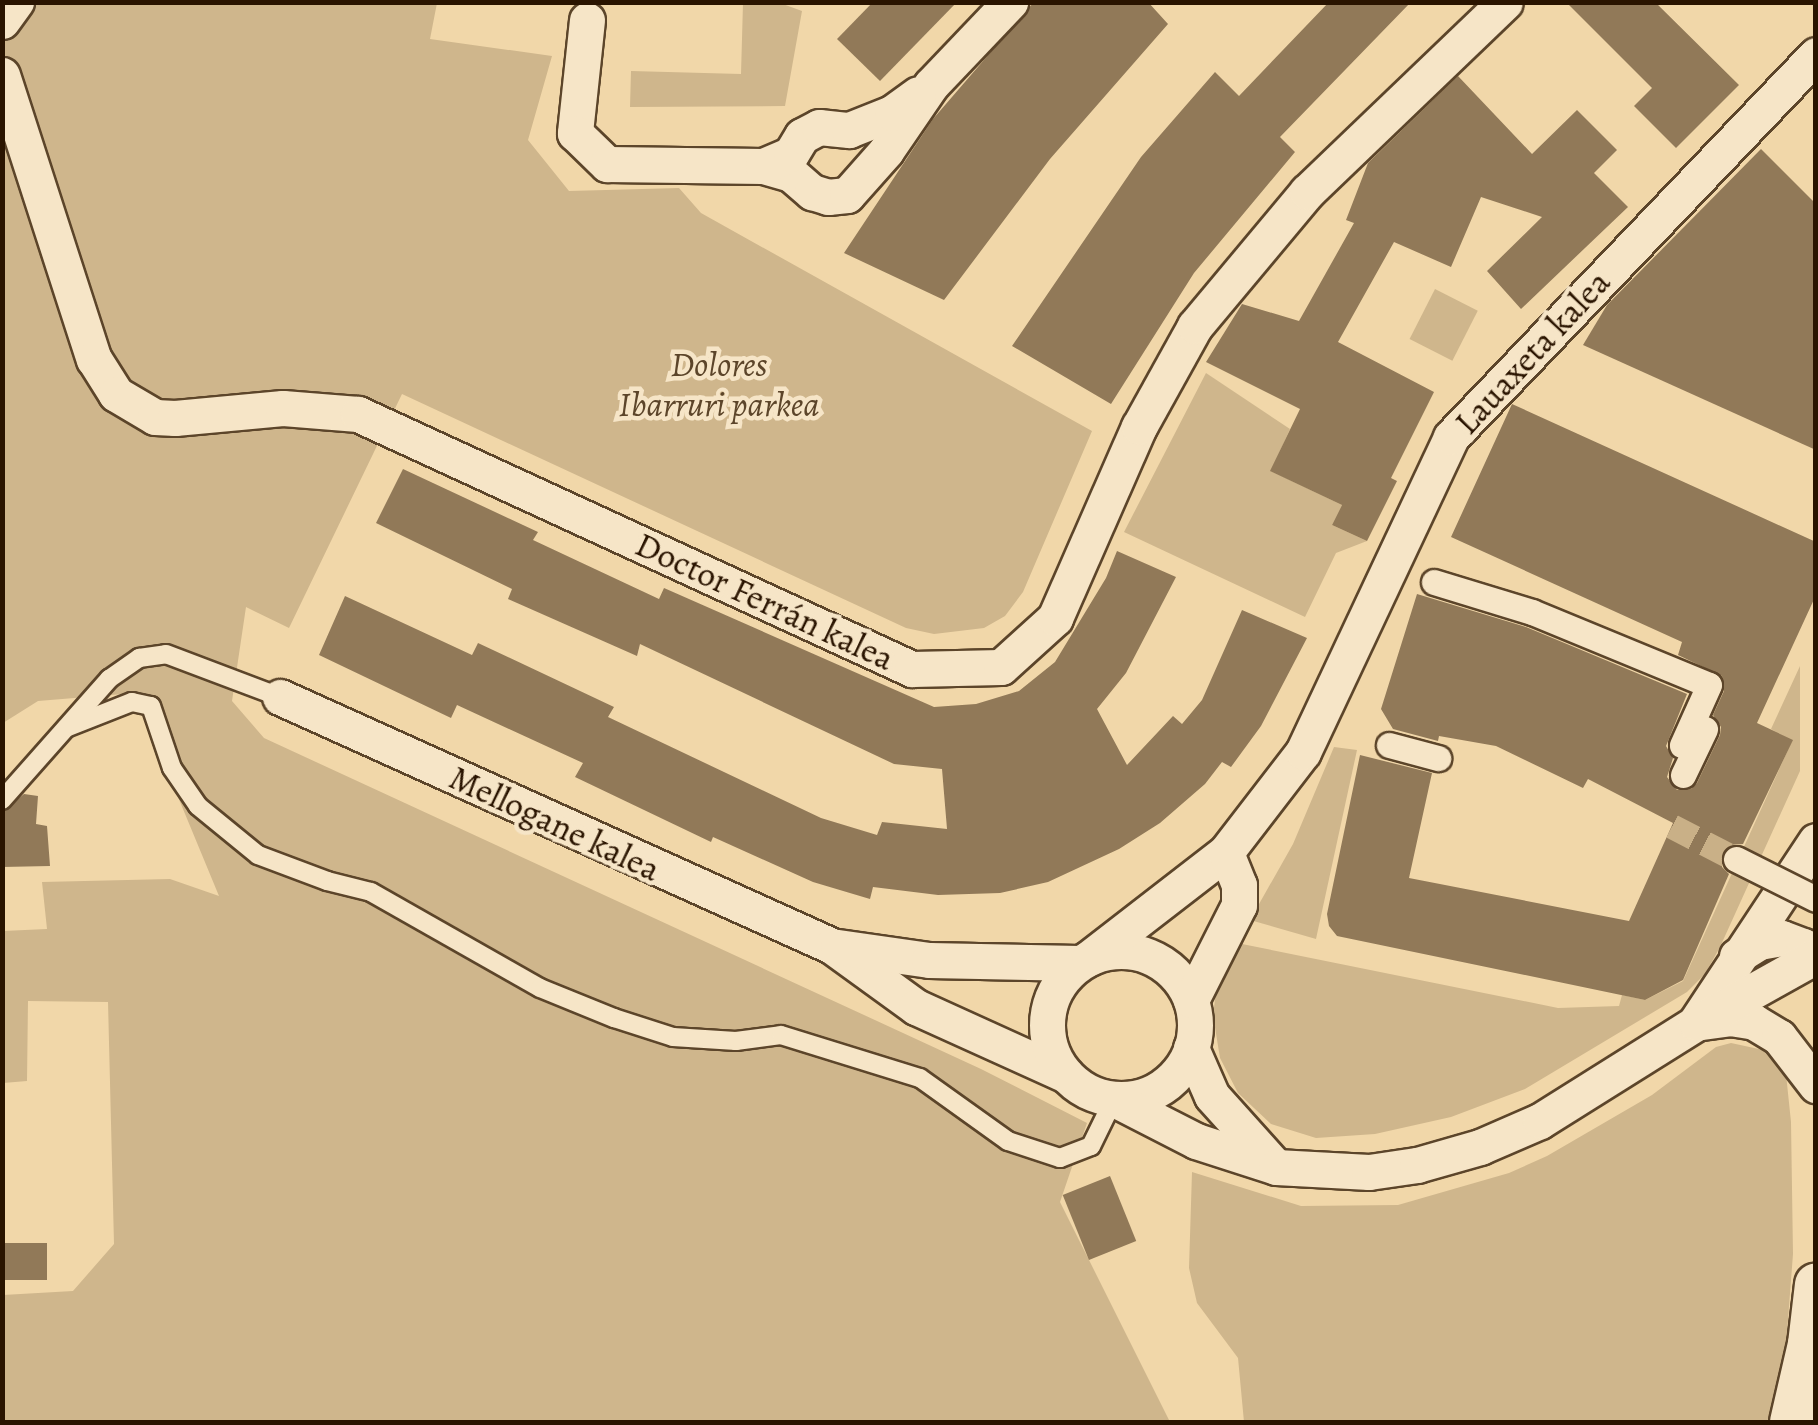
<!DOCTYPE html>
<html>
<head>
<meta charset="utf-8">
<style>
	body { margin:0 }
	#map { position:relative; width:1818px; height:1425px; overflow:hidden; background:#f1d7a9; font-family:Alegreya,serif }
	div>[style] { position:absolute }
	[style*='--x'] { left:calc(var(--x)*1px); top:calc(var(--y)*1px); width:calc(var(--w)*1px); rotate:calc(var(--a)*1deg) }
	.green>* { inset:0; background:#cfb68c; transform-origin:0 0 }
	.building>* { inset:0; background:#917958; transform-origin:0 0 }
	.pedestrian-tunnel>* { height:25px; margin-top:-12.5px; transform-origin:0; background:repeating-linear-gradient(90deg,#c9b087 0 25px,transparent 0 37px) }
	.roads { filter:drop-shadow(2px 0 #5c452a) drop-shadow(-2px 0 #5c452a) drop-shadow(0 2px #5c452a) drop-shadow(0 -2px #5c452a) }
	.service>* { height:18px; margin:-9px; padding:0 9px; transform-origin:9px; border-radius:9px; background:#f6e5c7 }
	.pedestrian>* { height:25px; margin:-12.5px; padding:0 12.5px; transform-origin:12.5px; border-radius:12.5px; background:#f6e5c7 }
	.minor>* { height:35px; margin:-17.5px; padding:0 17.5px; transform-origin:17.5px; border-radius:17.5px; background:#f6e5c7 }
	.minor>.ring { margin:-17.5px; padding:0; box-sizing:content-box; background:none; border:35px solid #f6e5c7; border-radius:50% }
	.tertiary>* { height:42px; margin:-21px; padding:0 21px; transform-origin:21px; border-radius:21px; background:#f6e5c7 }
	.bridges { filter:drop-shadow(2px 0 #5c452a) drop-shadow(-2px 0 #5c452a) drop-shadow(0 2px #5c452a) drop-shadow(0 -2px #5c452a) }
	.pedestrian-bridge>* { height:25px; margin:-12.5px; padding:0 12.5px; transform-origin:12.5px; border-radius:12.5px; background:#f6e5c7 }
	span { translate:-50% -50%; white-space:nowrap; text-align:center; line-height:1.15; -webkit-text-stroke:9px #f6e5c7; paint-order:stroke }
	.street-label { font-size:35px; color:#2a1400 }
	.park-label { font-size:35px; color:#5c452a; font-style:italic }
	.frame { position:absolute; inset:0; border:5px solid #2a1400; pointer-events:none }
</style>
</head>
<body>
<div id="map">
	<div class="green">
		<i style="clip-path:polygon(3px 3px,437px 3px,430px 39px,552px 56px,528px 140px,569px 191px,679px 188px,701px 213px,1092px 431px,1023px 592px,1005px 616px,984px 628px,934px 634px,906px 628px,402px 394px,289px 628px,246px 607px,232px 701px,264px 738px,981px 1069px,1087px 1123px,1060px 1202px,1170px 1422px,3px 1422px,3px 1295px,73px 1291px,114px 1244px,108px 1002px,28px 1001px,27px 1081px,3px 1083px,3px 931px,47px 929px,42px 882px,170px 879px,219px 896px,135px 693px,38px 701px,3px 723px)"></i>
		<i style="clip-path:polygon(743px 3px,780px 3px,802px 11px,785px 106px,630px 107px,631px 71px,741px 74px)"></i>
		<i style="left:1435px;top:289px;width:48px;height:56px;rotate:27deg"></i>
		<i style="clip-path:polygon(1206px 373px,1290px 429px,1271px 471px,1342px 505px,1332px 525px,1367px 541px,1336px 553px,1305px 617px,1124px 532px)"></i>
		<i style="clip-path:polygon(1800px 666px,1800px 771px,1720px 947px,1705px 974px,1687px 992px,1525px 1089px,1451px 1117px,1375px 1134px,1316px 1138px,1271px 1124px,1238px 1093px,1220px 1058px,1213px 1015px,1218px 977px,1237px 943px,1558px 1008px,1619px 1006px,1622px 995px,1645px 1000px,1683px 981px,1792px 741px,1771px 729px)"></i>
		<i style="clip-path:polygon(1334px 747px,1357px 750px,1316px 939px,1250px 920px,1293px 844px)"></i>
		<i style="clip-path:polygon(1731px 1043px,1768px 1051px,1786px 1074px,1791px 1122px,1793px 1254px,1784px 1372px,1767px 1422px,1244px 1422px,1238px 1358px,1197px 1303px,1189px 1268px,1192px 1172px,1301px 1206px,1398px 1205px,1509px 1173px,1547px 1156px,1652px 1095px,1716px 1047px)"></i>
	</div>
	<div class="building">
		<i style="clip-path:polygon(873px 2px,957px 2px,880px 81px,837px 39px)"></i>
		<i style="clip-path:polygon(1034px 2px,1148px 2px,1168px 24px,1050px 159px,944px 300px,844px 253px,933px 119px)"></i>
		<i style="clip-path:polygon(1329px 2px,1411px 2px,1280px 137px,1295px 152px,1194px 273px,1111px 404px,1012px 346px,1141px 157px,1215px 72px,1239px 96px)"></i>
		<i style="clip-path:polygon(1566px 2px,1655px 2px,1739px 85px,1676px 148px,1634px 106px,1652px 88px)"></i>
		<i style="clip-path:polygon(1458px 76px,1532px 154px,1577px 110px,1617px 150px,1594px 173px,1628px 207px,1521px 309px,1487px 271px,1542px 217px,1481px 197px,1451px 267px,1394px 242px,1338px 342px,1434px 392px,1391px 478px,1397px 481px,1367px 541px,1332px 525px,1342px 505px,1270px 471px,1300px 409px,1206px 362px,1242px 304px,1299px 321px,1354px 223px,1346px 220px,1368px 163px)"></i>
		<i style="clip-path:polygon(1761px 149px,1816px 204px,1816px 450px,1583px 345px,1607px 305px)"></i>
		<i style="clip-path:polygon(1512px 404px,1816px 542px,1816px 595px,1757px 723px,1793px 740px,1743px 844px,1728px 845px,1721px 853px,1722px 867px,1729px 874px,1683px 980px,1645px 1000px,1337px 936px,1329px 926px,1327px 914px,1360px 755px,1432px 773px,1409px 878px,1629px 921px,1673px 823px,1588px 779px,1583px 788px,1496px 746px,1439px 736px,1438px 741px,1393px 729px,1381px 709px,1417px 594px,1526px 627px,1687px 694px,1666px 746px,1673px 758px,1667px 777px,1677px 790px,1691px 789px,1697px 783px,1720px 735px,1721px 727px,1713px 715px,1724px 691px,1722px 676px,1678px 655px,1682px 642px,1451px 537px)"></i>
		<i style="clip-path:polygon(403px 469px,538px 532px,533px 540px,659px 599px,664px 588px,934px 707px,976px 704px,1019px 691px,1055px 662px,1106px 578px,1117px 551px,1176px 577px,1126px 673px,1097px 709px,1127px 765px,1173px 716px,1182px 724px,1202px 700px,1242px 610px,1307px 638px,1261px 726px,1231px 767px,1222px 762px,1205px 784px,1160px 823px,1119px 849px,1048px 882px,1000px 893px,938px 895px,873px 887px,870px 899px,813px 882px,713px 837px,711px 842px,575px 777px,583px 763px,457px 705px,451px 718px,319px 655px,345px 596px,472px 655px,478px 643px,614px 707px,608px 717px,821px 818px,877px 835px,882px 822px,947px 829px,942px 769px,894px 764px,640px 644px,637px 656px,508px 599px,512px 589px,376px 523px)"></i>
		<i style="clip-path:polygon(24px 794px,38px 796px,36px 824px,47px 826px,50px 866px,2px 867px,2px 812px)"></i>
		<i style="left:1110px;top:1176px;width:70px;height:51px;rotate:68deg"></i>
		<i style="left:2px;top:1243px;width:45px;height:37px"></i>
	</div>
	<div class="pedestrian-tunnel">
		<i style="--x:1672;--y:826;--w:72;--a:27.3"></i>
	</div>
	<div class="roads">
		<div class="service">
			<i style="--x:66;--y:728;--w:71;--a:-21.5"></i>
			<i style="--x:132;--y:702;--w:19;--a:12"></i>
			<i style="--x:151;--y:706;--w:65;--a:71.3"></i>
			<i style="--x:172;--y:768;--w:46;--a:55.6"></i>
			<i style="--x:198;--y:806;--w:77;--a:39.2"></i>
			<i style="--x:258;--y:855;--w:74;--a:20.6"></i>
			<i style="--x:327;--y:881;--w:45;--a:14"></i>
			<i style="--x:371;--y:892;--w:194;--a:29.6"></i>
			<i style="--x:540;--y:988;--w:80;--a:22.1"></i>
			<i style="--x:614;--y:1018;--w:62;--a:17.9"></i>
			<i style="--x:673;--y:1037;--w:63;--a:3.6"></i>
			<i style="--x:736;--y:1041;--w:45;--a:-7.6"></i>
			<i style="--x:781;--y:1035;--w:145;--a:17.2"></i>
			<i style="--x:920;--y:1078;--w:108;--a:35.6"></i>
			<i style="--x:1008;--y:1141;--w:55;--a:18.1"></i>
			<i style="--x:1060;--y:1158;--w:33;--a:-21"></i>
			<i style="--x:1091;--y:1146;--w:52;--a:-63.9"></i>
			<i style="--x:2;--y:800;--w:162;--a:-48.5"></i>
			<i style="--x:109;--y:679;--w:37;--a:-35"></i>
			<i style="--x:139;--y:658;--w:27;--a:-8"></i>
			<i style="--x:166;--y:654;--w:122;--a:20.7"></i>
		</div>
		<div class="pedestrian">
			<i style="--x:1434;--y:582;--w:102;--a:17"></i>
			<i style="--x:1532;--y:612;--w:191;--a:22.4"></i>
			<i style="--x:1709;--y:685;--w:66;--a:114.2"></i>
			<i style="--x:1389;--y:745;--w:51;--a:14.9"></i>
			<i style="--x:1683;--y:775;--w:51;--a:-64.4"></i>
		</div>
		<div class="minor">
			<i style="--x:587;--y:20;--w:114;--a:96.1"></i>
			<i style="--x:575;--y:133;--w:45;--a:44.1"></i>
			<i style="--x:607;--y:164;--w:156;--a:0.7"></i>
			<i style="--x:763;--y:166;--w:29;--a:16"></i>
			<i style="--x:791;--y:174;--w:28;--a:41"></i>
			<i style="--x:812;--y:192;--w:17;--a:17"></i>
			<i style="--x:828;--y:197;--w:19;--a:-6"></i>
			<i style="--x:847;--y:195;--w:59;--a:-48.4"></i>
			<i style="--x:886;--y:151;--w:80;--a:-55.7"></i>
			<i style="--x:931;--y:85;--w:115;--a:-46.4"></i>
			<i style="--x:2;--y:21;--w:24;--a:-54"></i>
			<i style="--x:2;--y:75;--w:299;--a:72.1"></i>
			<i style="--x:94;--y:359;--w:41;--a:57.8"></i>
			<i style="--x:116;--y:394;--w:45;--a:30.5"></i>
			<i style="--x:155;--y:417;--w:20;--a:3"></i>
			<i style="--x:175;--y:418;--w:108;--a:-5.3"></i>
			<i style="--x:283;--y:408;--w:75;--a:4.6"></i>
			<i style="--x:358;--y:414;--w:610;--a:24.72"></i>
			<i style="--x:912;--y:669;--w:89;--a:-1.3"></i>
			<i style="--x:1001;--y:667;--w:73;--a:-42.2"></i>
			<i style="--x:1055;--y:618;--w:209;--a:-66.3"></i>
			<i style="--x:1139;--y:427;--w:115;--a:-61"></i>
			<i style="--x:1195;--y:326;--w:175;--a:-50.1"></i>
			<i style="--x:1307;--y:192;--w:274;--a:-43.8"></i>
			<i style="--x:763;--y:166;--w:30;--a:-23"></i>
			<i style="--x:791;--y:154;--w:21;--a:-59"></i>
			<i style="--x:802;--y:136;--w:19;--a:-28"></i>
			<i style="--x:819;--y:127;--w:30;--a:6"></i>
			<i style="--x:849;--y:130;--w:46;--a:-21.6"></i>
			<i style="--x:892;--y:113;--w:32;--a:-36"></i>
			<i style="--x:280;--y:697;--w:606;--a:24.28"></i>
			<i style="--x:832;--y:946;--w:104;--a:36"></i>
			<i style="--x:916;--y:1007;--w:165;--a:24.4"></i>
			<i style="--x:838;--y:947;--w:92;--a:8.1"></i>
			<i style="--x:929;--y:960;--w:150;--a:1.1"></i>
			<i class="ring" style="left:1047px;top:951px;width:113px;height:113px"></i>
			<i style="--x:1737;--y:956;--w:26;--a:-32"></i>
			<i style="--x:1759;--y:942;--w:23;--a:-10"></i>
			<i style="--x:1782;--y:938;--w:22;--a:21"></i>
			<i style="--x:1803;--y:946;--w:18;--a:43"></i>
			<i style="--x:1089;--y:958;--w:173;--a:-37.7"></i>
			<i style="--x:1226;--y:852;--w:126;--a:-52.4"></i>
			<i style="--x:1303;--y:752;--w:348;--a:-64.8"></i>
			<i style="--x:1451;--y:437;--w:528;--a:-46.3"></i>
			<i style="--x:1191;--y:1000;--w:106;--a:-63.2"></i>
			<i style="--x:1239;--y:905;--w:20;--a:-90"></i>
			<i style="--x:1239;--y:885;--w:35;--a:-112"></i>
			<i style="--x:1696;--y:1022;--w:217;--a:-56.5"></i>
			<i style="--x:1702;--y:1022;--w:28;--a:-8"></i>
			<i style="--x:1730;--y:1018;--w:24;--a:9"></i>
			<i style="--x:1754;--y:1022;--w:29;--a:31"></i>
			<i style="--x:1779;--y:1037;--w:61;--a:52.4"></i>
			<i style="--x:1191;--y:1048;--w:52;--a:66.4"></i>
			<i style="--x:1212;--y:1096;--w:94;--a:48"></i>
			<i style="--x:1114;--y:1099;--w:92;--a:27.1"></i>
			<i style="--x:1196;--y:1141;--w:84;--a:18"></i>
			<i style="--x:1276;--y:1167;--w:93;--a:3.1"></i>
			<i style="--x:1369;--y:1172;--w:49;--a:-8.3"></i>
			<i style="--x:1417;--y:1165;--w:66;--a:-15.9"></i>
			<i style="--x:1480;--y:1147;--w:65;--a:-23.4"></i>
			<i style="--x:1540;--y:1121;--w:184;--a:-32.1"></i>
			<i style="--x:1696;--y:1023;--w:137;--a:-29.2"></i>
		</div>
		<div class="tertiary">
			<i style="--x:1791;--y:1422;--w:80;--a:-77"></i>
			<i style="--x:1809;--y:1344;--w:60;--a:-83.3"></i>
		</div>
	</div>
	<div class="bridges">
		<div class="pedestrian-bridge">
			<i style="--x:1736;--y:859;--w:89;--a:26.6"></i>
		</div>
	</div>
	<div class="street-label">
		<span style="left:1532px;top:352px;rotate:-47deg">Lauaxeta kalea</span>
		<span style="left:765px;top:601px;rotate:25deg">Doctor Ferrán kalea</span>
		<span style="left:555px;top:823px;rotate:25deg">Mellogane kalea</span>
	</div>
	<div class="park-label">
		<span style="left:719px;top:384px">Dolores<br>Ibarruri parkea</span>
	</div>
	<div class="frame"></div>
</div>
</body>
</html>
